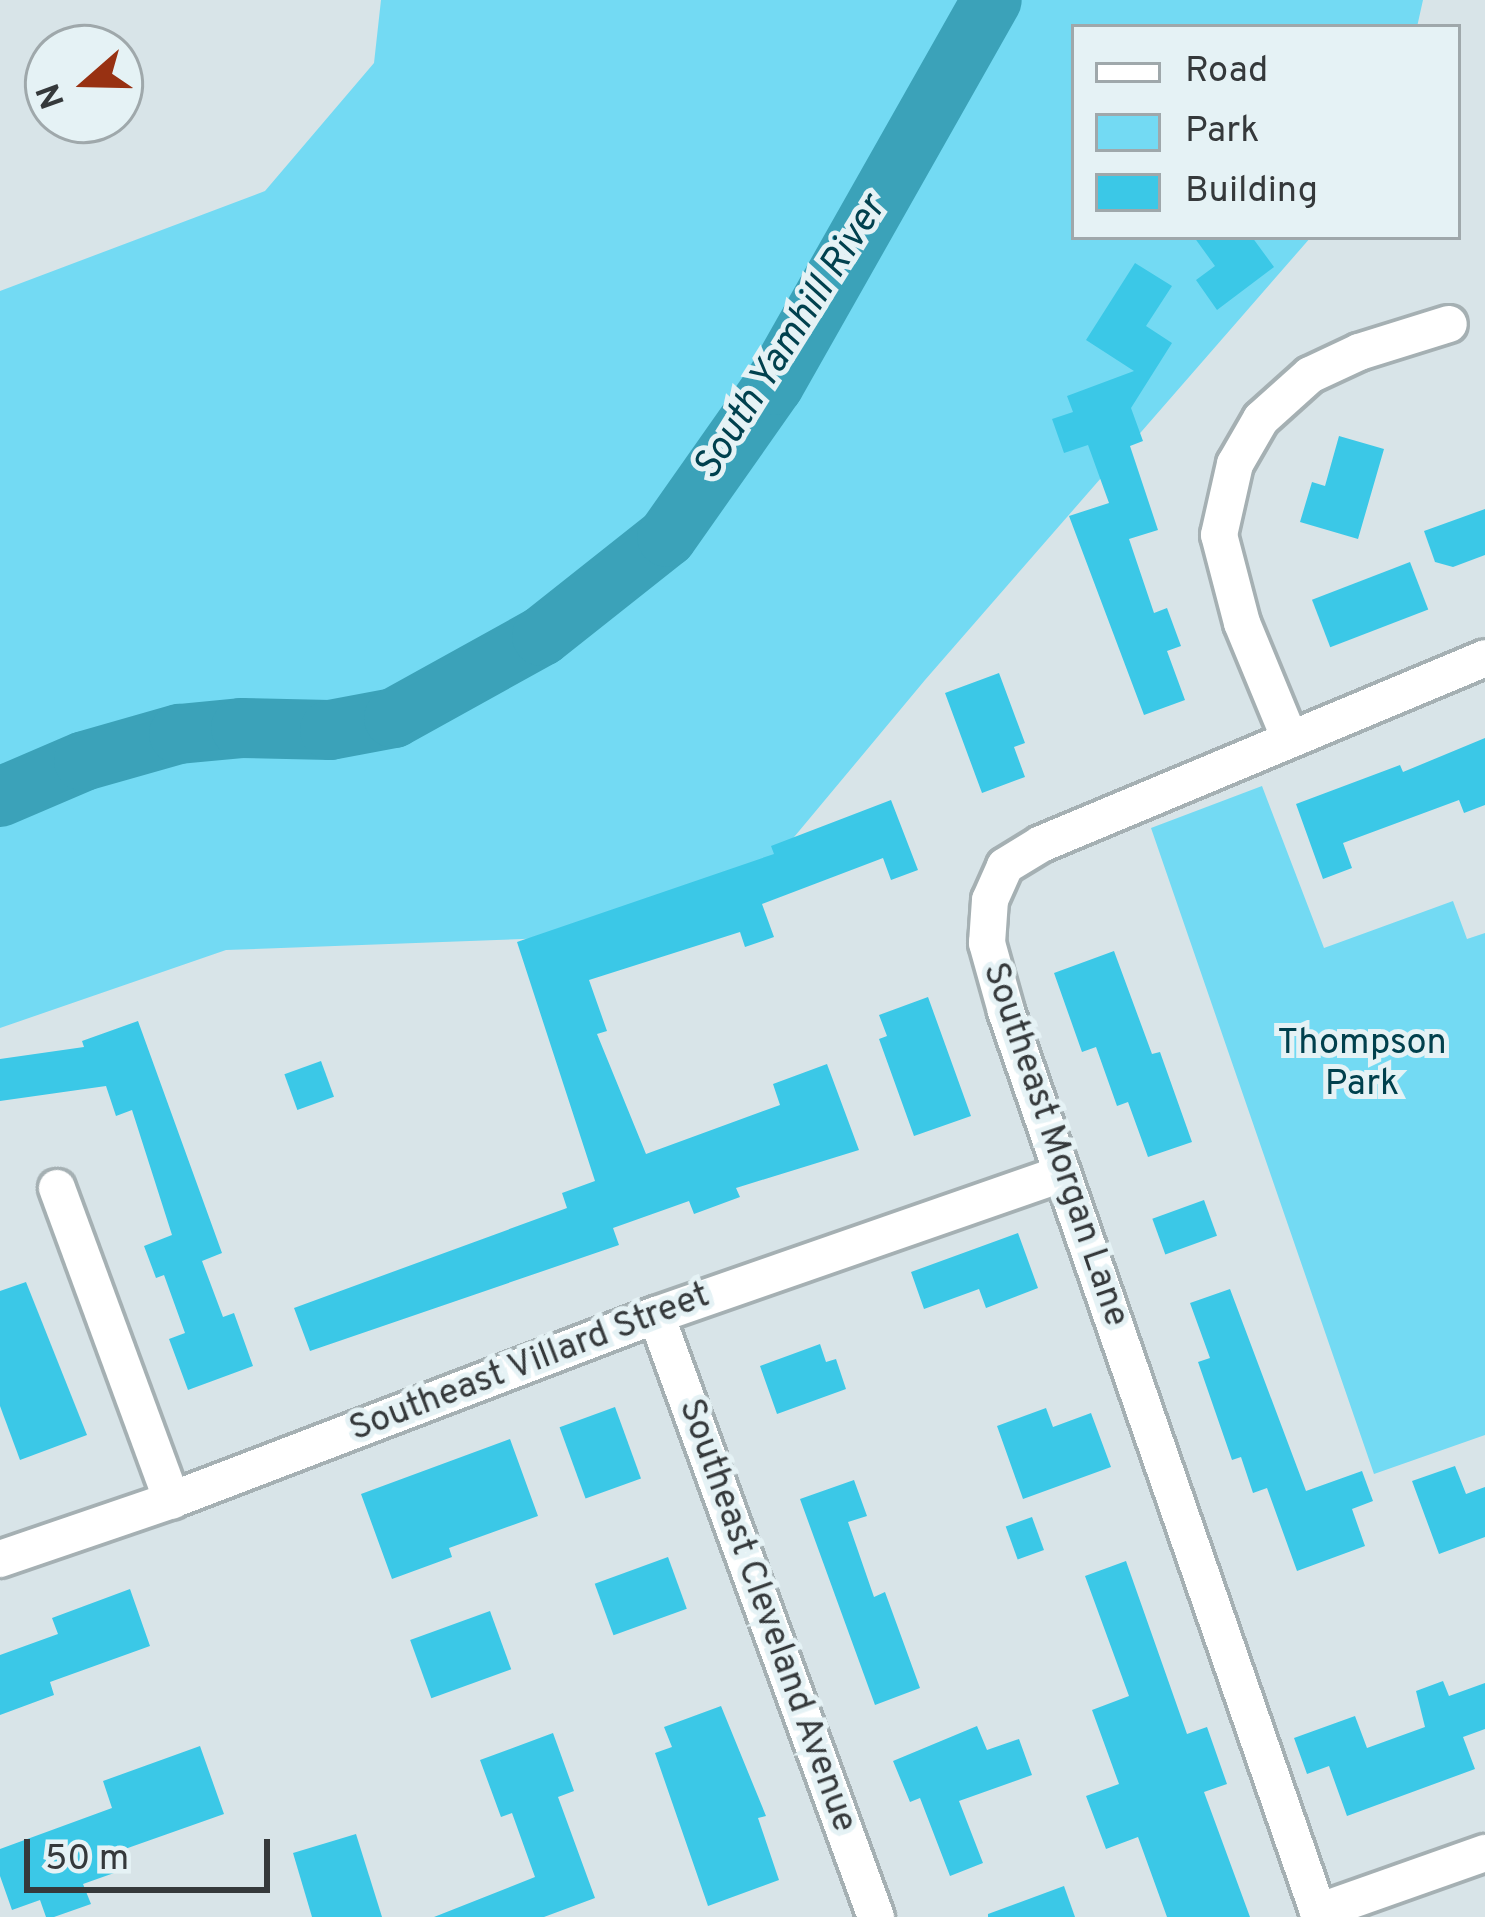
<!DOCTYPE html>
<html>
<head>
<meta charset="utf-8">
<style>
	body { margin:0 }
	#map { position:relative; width:1485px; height:1917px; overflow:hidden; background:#d8e4e8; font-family:Overpass,sans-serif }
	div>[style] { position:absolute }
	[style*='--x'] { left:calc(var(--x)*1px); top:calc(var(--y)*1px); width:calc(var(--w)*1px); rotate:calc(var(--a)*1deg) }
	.green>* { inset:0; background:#73daf3 }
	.river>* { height:60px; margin:-30px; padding:0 30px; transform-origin:30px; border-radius:30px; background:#3ba2b9 }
	.building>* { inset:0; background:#3bc8e7; transform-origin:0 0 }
	.roads { filter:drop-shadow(3px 0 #a5b0b3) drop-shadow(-3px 0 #a5b0b3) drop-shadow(0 3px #a5b0b3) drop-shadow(0 -3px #a5b0b3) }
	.minor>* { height:36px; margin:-18px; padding:0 18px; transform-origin:18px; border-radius:18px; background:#fff }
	span { translate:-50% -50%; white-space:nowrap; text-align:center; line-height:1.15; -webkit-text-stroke:10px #e5f2f5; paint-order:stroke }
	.park-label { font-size:36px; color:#00404d }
	.street-label { font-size:36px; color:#35393b }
	.water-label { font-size:39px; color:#01414e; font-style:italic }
	.legend { position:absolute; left:1071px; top:24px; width:390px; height:216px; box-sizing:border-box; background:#e5f2f5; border:3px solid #9fa8ab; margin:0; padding:15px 21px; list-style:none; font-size:36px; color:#35393b }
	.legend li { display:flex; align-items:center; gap:24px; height:60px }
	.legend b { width:60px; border:3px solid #9fa8ab }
	.north { position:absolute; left:24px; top:24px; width:120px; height:120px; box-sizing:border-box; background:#e5f2f5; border:3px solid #9fa8ab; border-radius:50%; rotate:250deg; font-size:33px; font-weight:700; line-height:48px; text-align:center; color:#35393b }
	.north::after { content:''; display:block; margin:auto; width:42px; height:54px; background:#983112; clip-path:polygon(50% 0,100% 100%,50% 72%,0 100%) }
	.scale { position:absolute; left:24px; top:1839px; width:246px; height:54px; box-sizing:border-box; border:6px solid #35393b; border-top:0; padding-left:15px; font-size:36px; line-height:42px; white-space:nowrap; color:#35393b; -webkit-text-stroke:9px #e5f2f5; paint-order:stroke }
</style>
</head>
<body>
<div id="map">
	<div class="green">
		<i style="clip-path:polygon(381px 0,1423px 0,1417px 27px,1074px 27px,1074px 237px,1311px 237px,925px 680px,715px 932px,226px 950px,0 1028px,0 291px,265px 191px,374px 63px)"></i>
		<i style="clip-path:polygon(1262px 786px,1324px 948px,1453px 901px,1467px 939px,1485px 933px,1485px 1435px,1374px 1474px,1151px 828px)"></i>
	</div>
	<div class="river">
		<i style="--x:0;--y:797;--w:91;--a:-23.2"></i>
		<i style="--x:84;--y:761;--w:99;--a:-15.9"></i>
		<i style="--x:179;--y:734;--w:62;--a:-5.5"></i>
		<i style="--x:241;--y:728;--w:89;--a:1.3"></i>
		<i style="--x:330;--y:730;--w:65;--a:-10.6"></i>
		<i style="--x:394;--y:718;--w:169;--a:-29"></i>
		<i style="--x:542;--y:636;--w:159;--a:-38.4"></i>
		<i style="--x:667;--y:537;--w:186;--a:-54.9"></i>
		<i style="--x:774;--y:385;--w:442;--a:-60.5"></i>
	</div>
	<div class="building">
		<i style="clip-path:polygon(1194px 237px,1252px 237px,1274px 267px,1217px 310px,1196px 280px,1215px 266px)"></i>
		<i style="clip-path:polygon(1135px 263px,1172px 286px,1146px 326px,1172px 343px,1131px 408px,1143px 441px,1130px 446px,1158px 530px,1129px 539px,1154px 613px,1167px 608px,1181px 646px,1167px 651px,1185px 700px,1144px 715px,1069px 516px,1109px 503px,1088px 445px,1064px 453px,1052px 419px,1073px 412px,1067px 396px,1134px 371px,1086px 340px)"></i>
		<i style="clip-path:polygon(1339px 436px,1384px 449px,1358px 539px,1300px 522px,1312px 482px,1325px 486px)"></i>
		<i style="clip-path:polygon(1485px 509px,1485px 555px,1453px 567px,1435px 562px,1424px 531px)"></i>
		<i style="left:1410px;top:562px;width:51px;height:105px;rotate:69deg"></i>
		<i style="clip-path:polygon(999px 673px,1025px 743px,1014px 747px,1025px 777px,982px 793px,945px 693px)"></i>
		<i style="clip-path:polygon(1485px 738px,1485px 805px,1464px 813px,1459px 800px,1343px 843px,1352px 868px,1323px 879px,1296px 804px,1400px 765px,1403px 772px)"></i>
		<i style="clip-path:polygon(891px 800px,918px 870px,891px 880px,883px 858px,762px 904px,774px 937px,745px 947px,740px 932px,589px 980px,607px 1031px,597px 1034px,646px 1154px,780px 1105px,773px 1084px,827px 1064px,859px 1150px,736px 1188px,740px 1197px,694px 1214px,689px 1201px,613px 1228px,619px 1245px,310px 1351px,294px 1308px,567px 1208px,562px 1193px,595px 1181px,517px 942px,774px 854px,771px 846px)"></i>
		<i style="clip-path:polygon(1114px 951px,1152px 1054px,1160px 1052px,1192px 1142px,1148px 1157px,1128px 1102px,1117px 1106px,1096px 1047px,1082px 1052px,1054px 973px)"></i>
		<i style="clip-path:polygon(928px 997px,971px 1116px,914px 1136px,879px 1039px,887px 1036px,879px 1015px)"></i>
		<i style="clip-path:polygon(138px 1021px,222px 1253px,202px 1261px,223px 1317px,234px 1313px,253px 1366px,188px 1390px,169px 1339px,185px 1333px,164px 1275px,156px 1278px,144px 1246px,172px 1235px,132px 1110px,116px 1116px,106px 1086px,0 1101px,0 1059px,84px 1047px,82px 1041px)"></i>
		<i style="left:321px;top:1061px;width:38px;height:39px;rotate:70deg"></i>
		<i style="left:1204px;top:1200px;width:38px;height:55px;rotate:70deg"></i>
		<i style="clip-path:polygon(1018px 1233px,1038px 1288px,986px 1308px,979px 1289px,924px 1309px,911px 1272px)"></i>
		<i style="clip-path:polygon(26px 1282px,87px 1435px,20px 1460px,0 1406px,0 1291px)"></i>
		<i style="clip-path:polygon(1230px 1289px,1306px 1491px,1362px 1471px,1373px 1501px,1352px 1509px,1365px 1546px,1297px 1571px,1267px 1488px,1253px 1493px,1241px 1457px,1232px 1460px,1198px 1362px,1210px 1358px,1190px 1303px)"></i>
		<i style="clip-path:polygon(820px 1344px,826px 1362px,836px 1359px,846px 1389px,777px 1414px,760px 1366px)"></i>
		<i style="left:615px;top:1407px;width:76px;height:59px;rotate:70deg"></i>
		<i style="clip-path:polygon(1046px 1408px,1053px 1427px,1091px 1413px,1111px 1467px,1023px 1499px,997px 1426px)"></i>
		<i style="clip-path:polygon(510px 1439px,538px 1516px,449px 1548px,452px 1557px,392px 1579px,361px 1494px)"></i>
		<i style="clip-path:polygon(1455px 1466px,1466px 1494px,1485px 1487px,1485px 1537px,1439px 1554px,1412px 1481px)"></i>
		<i style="clip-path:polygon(854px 1480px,867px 1516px,848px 1522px,874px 1597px,885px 1592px,920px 1688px,875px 1705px,800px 1499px)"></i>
		<i style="left:1032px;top:1517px;width:35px;height:28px;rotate:70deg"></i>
		<i style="left:668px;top:1557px;width:55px;height:78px;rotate:70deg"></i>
		<i style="clip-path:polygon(1126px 1561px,1187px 1734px,1207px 1727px,1227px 1784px,1204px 1792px,1250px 1917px,1167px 1917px,1138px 1837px,1106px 1849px,1086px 1796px,1119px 1784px,1092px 1710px,1129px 1696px,1085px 1576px)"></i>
		<i style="clip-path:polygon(130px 1589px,150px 1646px,50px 1682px,54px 1695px,0 1715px,0 1655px,58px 1634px,52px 1618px)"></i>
		<i style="left:490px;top:1611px;width:62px;height:85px;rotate:70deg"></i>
		<i style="clip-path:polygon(1443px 1681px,1449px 1696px,1485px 1683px,1485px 1729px,1463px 1737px,1475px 1769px,1347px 1816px,1329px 1766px,1307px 1774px,1294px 1738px,1355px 1716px,1367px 1748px,1425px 1727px,1416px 1691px)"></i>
		<i style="clip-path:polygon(721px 1706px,766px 1816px,758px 1818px,779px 1880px,708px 1906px,655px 1753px,672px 1747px,664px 1727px)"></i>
		<i style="clip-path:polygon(977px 1726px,987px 1750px,1019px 1739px,1032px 1775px,959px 1801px,983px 1863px,950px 1876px,920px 1798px,910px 1802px,893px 1761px)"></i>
		<i style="clip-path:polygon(553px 1733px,574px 1791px,558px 1797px,595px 1898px,544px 1917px,434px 1917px,535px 1877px,512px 1813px,501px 1817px,480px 1760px)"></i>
		<i style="clip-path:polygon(200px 1746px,224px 1814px,108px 1855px,114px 1873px,83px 1884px,91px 1904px,54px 1917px,46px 1917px,40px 1900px,12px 1910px,0 1876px,0 1849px,112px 1808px,103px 1781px)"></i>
		<i style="clip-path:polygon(356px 1834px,382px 1917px,312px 1917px,293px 1853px)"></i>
		<i style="clip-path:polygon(1064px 1886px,1075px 1917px,988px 1917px,988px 1914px)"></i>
	</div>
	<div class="roads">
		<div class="minor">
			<i style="--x:1289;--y:737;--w:123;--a:-112.4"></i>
			<i style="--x:1242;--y:623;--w:91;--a:-104.6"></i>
			<i style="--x:1219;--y:535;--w:73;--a:-77.3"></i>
			<i style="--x:1235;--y:464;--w:52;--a:-60"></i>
			<i style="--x:1261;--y:419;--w:66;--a:-41.9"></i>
			<i style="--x:1310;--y:375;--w:54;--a:-25.1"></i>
			<i style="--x:1359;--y:352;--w:94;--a:-17.3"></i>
			<i style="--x:57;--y:1188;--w:333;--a:69.8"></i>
			<i style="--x:656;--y:1315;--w:641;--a:69.93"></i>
			<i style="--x:0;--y:1559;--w:182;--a:-18.9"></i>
			<i style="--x:172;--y:1500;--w:518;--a:-20.92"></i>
			<i style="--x:656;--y:1315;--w:430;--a:-19.2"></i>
			<i style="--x:1318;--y:1912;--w:177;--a:-19.5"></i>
			<i style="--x:1320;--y:1917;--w:959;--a:-109.12"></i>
			<i style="--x:1006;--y:1011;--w:71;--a:-105.6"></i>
			<i style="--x:987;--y:943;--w:43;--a:-86"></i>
			<i style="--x:990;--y:900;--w:37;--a:-66"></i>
			<i style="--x:1005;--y:866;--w:42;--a:-31.4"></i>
			<i style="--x:1041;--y:844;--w:481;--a:-22.7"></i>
		</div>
	</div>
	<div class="park-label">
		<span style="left:1362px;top:1065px">Thompson<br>Park</span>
	</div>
	<div class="street-label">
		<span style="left:1054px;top:1145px;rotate:71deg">Southeast Morgan Lane</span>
		<span style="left:530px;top:1364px;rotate:-21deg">Southeast Villard Street</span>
		<span style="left:766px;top:1616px;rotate:70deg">Southeast Cleveland Avenue</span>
	</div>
	<div class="water-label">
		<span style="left:792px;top:339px;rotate:-58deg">South Yamhill River</span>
	</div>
	<ul class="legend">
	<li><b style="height:15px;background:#fff"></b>Road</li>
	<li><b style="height:33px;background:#73daf3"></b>Park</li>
	<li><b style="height:33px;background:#3bc8e7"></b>Building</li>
	</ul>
	<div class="north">N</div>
	<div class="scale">50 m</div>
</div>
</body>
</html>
